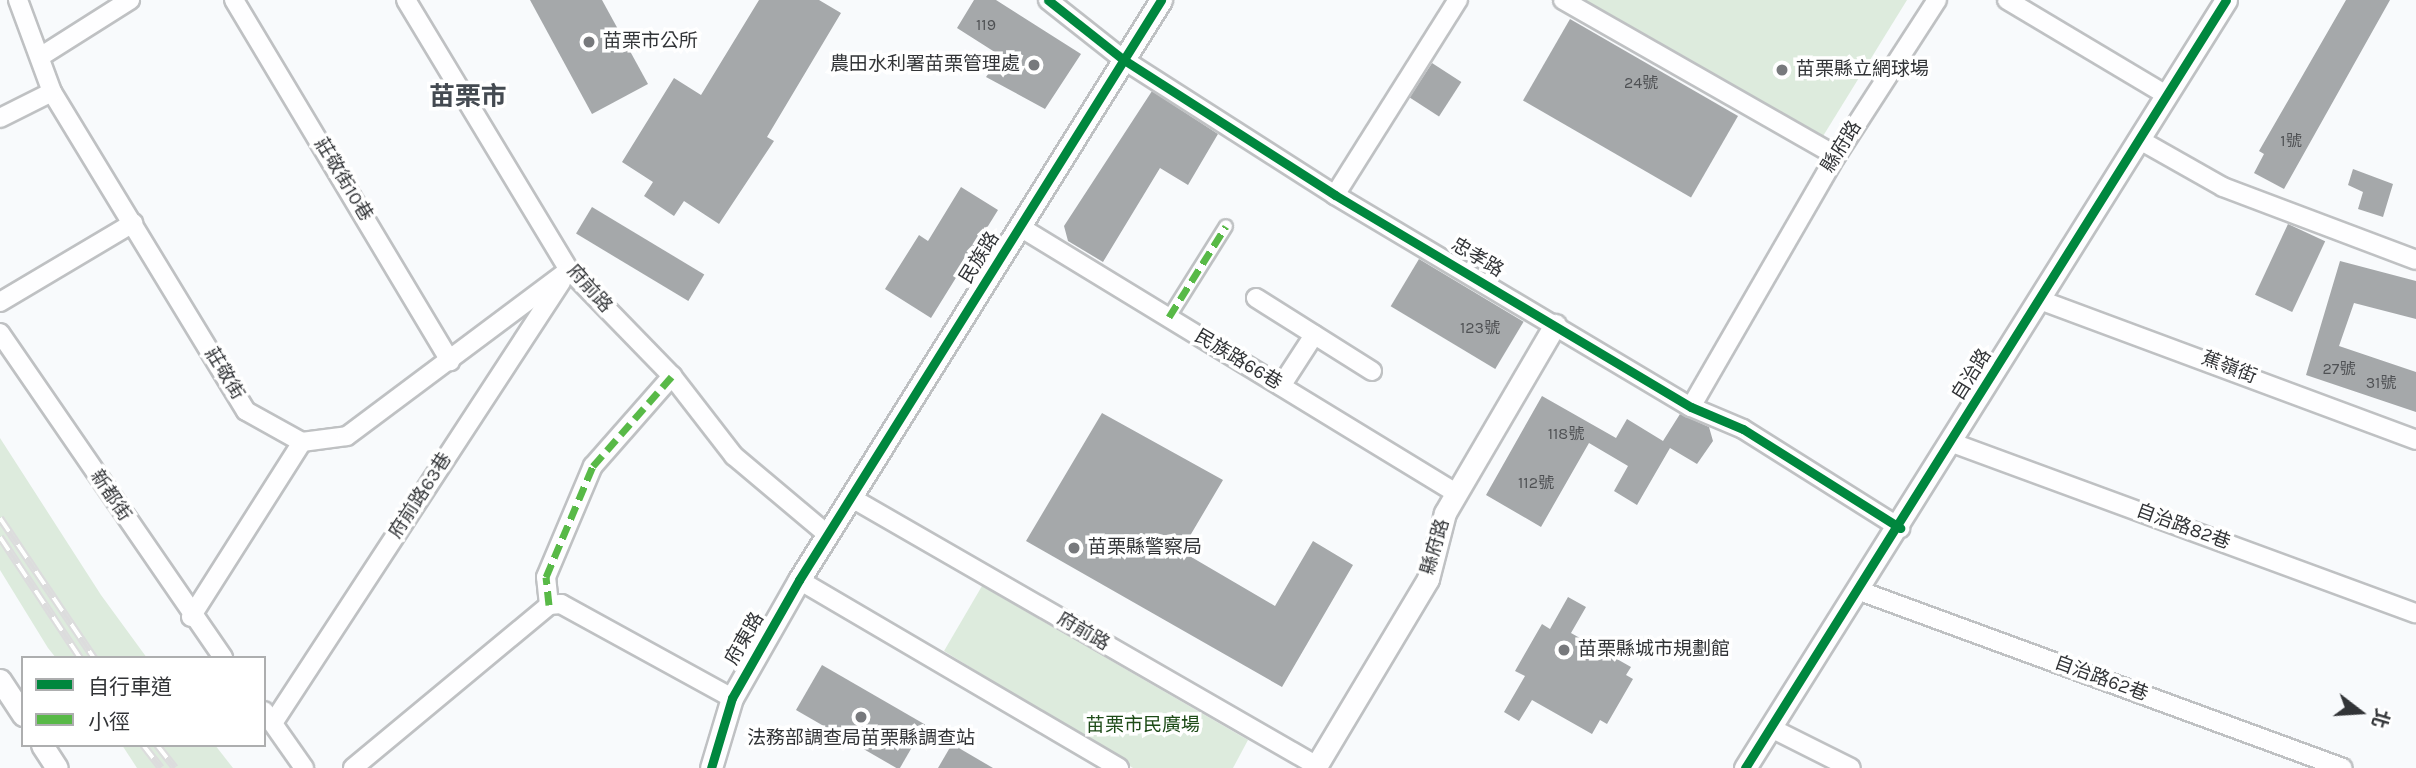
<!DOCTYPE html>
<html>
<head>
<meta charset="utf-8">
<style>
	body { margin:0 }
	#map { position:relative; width:2416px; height:768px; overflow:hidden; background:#f8fafc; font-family:Karla,"Noto Sans TC",sans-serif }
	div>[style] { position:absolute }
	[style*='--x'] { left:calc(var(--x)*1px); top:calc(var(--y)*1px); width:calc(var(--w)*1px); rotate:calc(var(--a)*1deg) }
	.green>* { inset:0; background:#ddebdd }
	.building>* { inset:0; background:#a5a8aa; transform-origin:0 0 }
	.roads { filter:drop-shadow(2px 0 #bfc1c3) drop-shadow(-2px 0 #bfc1c3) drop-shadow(0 2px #bfc1c3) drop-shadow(0 -2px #bfc1c3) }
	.pedestrian>* { height:12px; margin:-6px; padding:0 6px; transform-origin:6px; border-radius:6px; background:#fefeff }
	.minor>* { height:18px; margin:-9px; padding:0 9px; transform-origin:9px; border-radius:9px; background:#fefeff }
	.tertiary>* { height:21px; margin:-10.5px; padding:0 10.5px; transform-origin:10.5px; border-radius:10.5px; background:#fefeff }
	.rail>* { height:8px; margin-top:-4px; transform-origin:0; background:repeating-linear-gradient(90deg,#fff 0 16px,#dcdcdd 0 32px); box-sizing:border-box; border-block:2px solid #dcdcdd }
	.quiet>* { height:7px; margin-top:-3.5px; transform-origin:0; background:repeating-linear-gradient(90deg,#58b947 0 14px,transparent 0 21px) }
	.cycleway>* { height:9px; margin:-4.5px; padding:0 4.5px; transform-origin:4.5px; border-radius:4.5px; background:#00873e }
	.dots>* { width:19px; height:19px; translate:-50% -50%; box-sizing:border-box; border:4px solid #fff; border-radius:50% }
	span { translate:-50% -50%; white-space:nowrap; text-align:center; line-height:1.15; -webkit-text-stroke:7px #fff; paint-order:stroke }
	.number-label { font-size:16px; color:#4f5154 }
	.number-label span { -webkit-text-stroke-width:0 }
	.poi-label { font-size:19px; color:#323437 }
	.left { translate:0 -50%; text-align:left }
	.right { translate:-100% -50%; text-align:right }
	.street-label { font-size:19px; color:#323437 }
	.park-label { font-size:19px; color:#1d4b17 }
	.district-label { font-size:26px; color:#444a51; font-weight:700 }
	.legend { position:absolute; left:21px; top:656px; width:245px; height:91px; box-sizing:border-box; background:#fff; border:2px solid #adaeaf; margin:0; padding:9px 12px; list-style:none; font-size:21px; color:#323437 }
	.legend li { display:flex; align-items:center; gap:14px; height:35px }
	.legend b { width:35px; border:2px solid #adaeaf }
	.north { position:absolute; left:2325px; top:677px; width:70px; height:70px; -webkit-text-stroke:5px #fff; paint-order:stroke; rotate:107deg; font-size:19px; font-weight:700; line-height:28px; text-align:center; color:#323437 }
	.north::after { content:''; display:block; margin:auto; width:24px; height:32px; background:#323437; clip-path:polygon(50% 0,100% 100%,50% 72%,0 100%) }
</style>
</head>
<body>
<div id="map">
	<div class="green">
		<i style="clip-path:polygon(1584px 0,1907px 0,1820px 141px)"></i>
		<i style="clip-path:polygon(0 438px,101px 595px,147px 658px,56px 658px,48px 648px,0 570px)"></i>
		<i style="clip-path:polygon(982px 586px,1248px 740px,1233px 768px,1133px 768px,944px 651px)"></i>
		<i style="clip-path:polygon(122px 745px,215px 745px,233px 768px,137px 768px)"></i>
	</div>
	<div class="building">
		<i style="clip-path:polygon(530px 0,602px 0,648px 84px,592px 114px)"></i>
		<i style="clip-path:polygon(759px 0,819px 0,841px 13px,767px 137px,774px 141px,719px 224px,684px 201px,674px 216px,644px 196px,653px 182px,622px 162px,674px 78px,701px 95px)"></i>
		<i style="clip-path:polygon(974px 0,996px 0,1081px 54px,1045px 109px,986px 77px,1001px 56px,957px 28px)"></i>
		<i style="clip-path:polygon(2346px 0,2390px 0,2284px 189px,2254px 173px,2264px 154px,2259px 151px)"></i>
		<i style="left:1570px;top:19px;width:194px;height:94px;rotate:30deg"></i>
		<i style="left:1432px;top:63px;width:35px;height:41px;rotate:33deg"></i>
		<i style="clip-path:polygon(1152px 91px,1218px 134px,1188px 185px,1160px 168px,1103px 262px,1068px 241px,1064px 226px)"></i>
		<i style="clip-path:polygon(2353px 169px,2393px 184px,2383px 217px,2358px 209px,2363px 192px,2348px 185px)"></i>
		<i style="clip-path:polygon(961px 187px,998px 210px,931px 318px,885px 289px,919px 235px,928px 241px)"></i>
		<i style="left:592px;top:207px;width:131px;height:31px;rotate:31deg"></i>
		<i style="left:2288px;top:224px;width:41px;height:78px;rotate:25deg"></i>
		<i style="left:1419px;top:259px;width:122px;height:55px;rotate:31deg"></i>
		<i style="clip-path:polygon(2340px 261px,2416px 281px,2416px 319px,2354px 303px,2339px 346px,2416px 372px,2416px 412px,2306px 375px)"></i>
		<i style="clip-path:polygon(1542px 396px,1616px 438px,1627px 419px,1663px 441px,1680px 414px,1709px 427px,1713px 441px,1697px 464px,1670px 448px,1637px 505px,1614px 491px,1628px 466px,1589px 443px,1541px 527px,1486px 495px)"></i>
		<i style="clip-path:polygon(1102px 413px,1223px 480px,1181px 551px,1275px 606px,1313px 541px,1353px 565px,1282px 687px,1026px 541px)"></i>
		<i style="clip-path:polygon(1568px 597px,1586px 607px,1571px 633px,1631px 667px,1626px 675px,1633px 679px,1607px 724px,1600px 720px,1592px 734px,1532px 700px,1519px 721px,1504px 712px,1525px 676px,1515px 671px,1542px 624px,1550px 629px)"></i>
		<i style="left:822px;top:665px;width:119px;height:52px;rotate:30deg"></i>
		<i style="clip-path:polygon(952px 744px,993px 768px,938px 768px)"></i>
	</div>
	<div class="roads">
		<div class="pedestrian">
			<i style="--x:1169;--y:317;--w:107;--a:-57.9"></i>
		</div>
		<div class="minor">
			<i style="--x:18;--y:0;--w:98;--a:69.7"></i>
			<i style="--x:52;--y:92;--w:373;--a:58.7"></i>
			<i style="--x:246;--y:411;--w:64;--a:29"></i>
			<i style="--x:302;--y:442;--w:45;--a:-7.6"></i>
			<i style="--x:347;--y:436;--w:277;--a:-36.8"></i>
			<i style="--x:234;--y:0;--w:421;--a:59.1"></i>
			<i style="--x:406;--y:0;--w:315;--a:58.9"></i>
			<i style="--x:569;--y:270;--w:148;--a:45.8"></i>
			<i style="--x:672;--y:376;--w:101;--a:52.2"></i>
			<i style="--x:734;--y:456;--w:121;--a:40"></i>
			<i style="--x:1048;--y:0;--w:97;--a:38.3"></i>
			<i style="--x:1124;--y:60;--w:250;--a:32.6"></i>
			<i style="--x:1335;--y:195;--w:414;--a:30.8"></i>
			<i style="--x:1691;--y:407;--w:56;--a:22.9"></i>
			<i style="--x:1743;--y:429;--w:186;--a:32.2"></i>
			<i style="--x:1563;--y:0;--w:314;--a:29.7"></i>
			<i style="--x:2007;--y:0;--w:187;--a:30.8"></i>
			<i style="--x:43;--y:55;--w:103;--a:-32.3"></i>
			<i style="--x:0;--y:118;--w:58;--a:-26.6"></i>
			<i style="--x:2140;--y:140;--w:95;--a:29.5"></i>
			<i style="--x:2223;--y:187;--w:206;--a:20.7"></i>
			<i style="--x:1335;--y:195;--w:231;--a:-57.8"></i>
			<i style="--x:1020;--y:227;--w:511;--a:31.39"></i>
			<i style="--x:1256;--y:298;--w:137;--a:32.2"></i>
			<i style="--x:2040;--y:300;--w:401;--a:20.4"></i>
			<i style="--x:0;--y:302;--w:155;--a:-30.7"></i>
			<i style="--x:0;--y:333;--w:394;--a:55.5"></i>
			<i style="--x:1281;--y:386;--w:61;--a:-57.1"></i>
			<i style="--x:1691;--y:407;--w:290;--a:-60"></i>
			<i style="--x:1836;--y:156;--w:186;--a:-57.1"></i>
			<i style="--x:1950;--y:442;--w:496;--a:20.2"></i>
			<i style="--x:850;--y:497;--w:539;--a:29.94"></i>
			<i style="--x:799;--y:580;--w:371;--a:30.4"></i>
			<i style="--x:1860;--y:591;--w:514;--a:20.13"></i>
			<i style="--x:549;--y:605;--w:28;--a:-96"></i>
			<i style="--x:546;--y:577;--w:121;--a:-67.1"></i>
			<i style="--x:593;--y:466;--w:120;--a:-48.7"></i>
			<i style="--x:191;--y:617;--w:207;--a:-57.6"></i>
			<i style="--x:264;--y:711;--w:70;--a:54.9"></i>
			<i style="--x:273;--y:723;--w:527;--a:-56.85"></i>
			<i style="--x:1771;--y:728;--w:89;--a:26.6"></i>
			<i style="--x:353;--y:768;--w:255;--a:-39.7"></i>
			<i style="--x:549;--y:605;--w:12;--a:-5"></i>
			<i style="--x:561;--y:604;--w:195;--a:28.8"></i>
		</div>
		<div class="tertiary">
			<i style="--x:0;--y:680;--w:42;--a:56.7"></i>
			<i style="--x:42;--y:745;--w:27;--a:57"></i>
			<i style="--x:711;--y:768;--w:73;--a:-73.3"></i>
			<i style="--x:732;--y:698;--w:136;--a:-60.4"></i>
			<i style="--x:799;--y:580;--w:684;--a:-58.03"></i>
			<i style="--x:1315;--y:768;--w:220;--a:-59.1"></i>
			<i style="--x:1428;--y:579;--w:68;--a:-75.6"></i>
			<i style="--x:1445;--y:513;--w:218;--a:-59.7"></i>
			<i style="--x:1745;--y:768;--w:906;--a:-57.94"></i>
		</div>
	</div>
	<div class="rail">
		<i style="--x:0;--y:518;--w:169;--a:56.1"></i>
		<i style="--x:0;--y:537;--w:145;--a:56.5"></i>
		<i style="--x:143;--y:745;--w:29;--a:52"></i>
		<i style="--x:157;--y:745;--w:29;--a:52"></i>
	</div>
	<div class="quiet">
		<i style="--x:1169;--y:317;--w:107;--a:-57.9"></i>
		<i style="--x:549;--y:605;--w:28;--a:-96"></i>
		<i style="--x:546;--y:577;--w:121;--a:-67.1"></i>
		<i style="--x:593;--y:466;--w:120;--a:-48.7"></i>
	</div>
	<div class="cycleway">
		<i style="--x:1048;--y:0;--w:97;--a:38.3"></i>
		<i style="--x:1124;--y:60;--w:250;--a:32.6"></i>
		<i style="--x:1335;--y:195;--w:414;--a:30.8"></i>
		<i style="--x:1691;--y:407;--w:56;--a:22.9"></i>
		<i style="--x:1743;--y:429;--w:186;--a:32.2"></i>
		<i style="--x:711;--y:768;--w:73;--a:-73.3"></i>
		<i style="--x:732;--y:698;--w:136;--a:-60.4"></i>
		<i style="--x:799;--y:580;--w:684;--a:-58.03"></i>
		<i style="--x:1745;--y:768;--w:906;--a:-57.94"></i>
	</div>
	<div class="dots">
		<i style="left:589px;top:42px;background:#77797c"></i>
		<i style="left:1034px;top:65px;background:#77797c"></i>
		<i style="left:1782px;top:70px;background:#77797c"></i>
		<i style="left:1074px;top:548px;background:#77797c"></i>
		<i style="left:1564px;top:650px;background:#77797c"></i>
		<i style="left:861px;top:717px;background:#77797c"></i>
	</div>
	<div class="number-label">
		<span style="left:986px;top:25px">119</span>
		<span style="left:1641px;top:83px">24號</span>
		<span style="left:2291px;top:141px">1號</span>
		<span style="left:1480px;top:328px">123號</span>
		<span style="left:2339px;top:369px">27號</span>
		<span style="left:2381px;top:383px">31號</span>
		<span style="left:1566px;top:434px">118號</span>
		<span style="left:1536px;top:483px">112號</span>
	</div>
	<div class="poi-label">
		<span class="left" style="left:603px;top:42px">苗栗市公所</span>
		<span class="right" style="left:1020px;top:65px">農田水利署苗栗管理處</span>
		<span class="left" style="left:1796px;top:70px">苗栗縣立網球場</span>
		<span class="left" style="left:1088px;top:548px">苗栗縣警察局</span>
		<span class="left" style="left:1578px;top:650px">苗栗縣城市規劃館</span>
		<span style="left:861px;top:739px">法務部調查局苗栗縣調查站</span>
	</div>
	<div class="street-label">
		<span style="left:1842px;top:147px;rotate:-58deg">縣府路</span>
		<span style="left:343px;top:180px;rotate:59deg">莊敬街10巷</span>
		<span style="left:980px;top:258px;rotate:-58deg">民族路</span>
		<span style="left:1477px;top:258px;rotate:31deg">忠孝路</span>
		<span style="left:589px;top:289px;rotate:48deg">府前路</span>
		<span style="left:1238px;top:360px;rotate:31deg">民族路66巷</span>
		<span style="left:2229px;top:368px;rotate:21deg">蕉嶺街</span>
		<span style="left:224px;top:374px;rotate:59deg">莊敬街</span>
		<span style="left:1972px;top:375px;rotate:-58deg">自治路</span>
		<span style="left:110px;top:496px;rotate:56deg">新都街</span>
		<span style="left:421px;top:496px;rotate:-57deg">府前路63巷</span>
		<span style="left:2183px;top:527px;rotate:20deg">自治路82巷</span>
		<span style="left:1436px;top:547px;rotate:-74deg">縣府路</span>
		<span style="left:1083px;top:632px;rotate:30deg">府前路</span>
		<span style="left:745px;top:639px;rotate:-60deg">府東路</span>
		<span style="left:2101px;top:679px;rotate:20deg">自治路62巷</span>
	</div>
	<div class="park-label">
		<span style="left:1143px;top:726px">苗栗市民廣場</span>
	</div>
	<div class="district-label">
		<span style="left:468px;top:97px">苗栗市</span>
	</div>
	<ul class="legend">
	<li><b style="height:9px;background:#00873e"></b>自行車道</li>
	<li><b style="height:9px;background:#58b947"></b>小徑</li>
	</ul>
	<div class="north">北</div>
</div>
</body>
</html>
